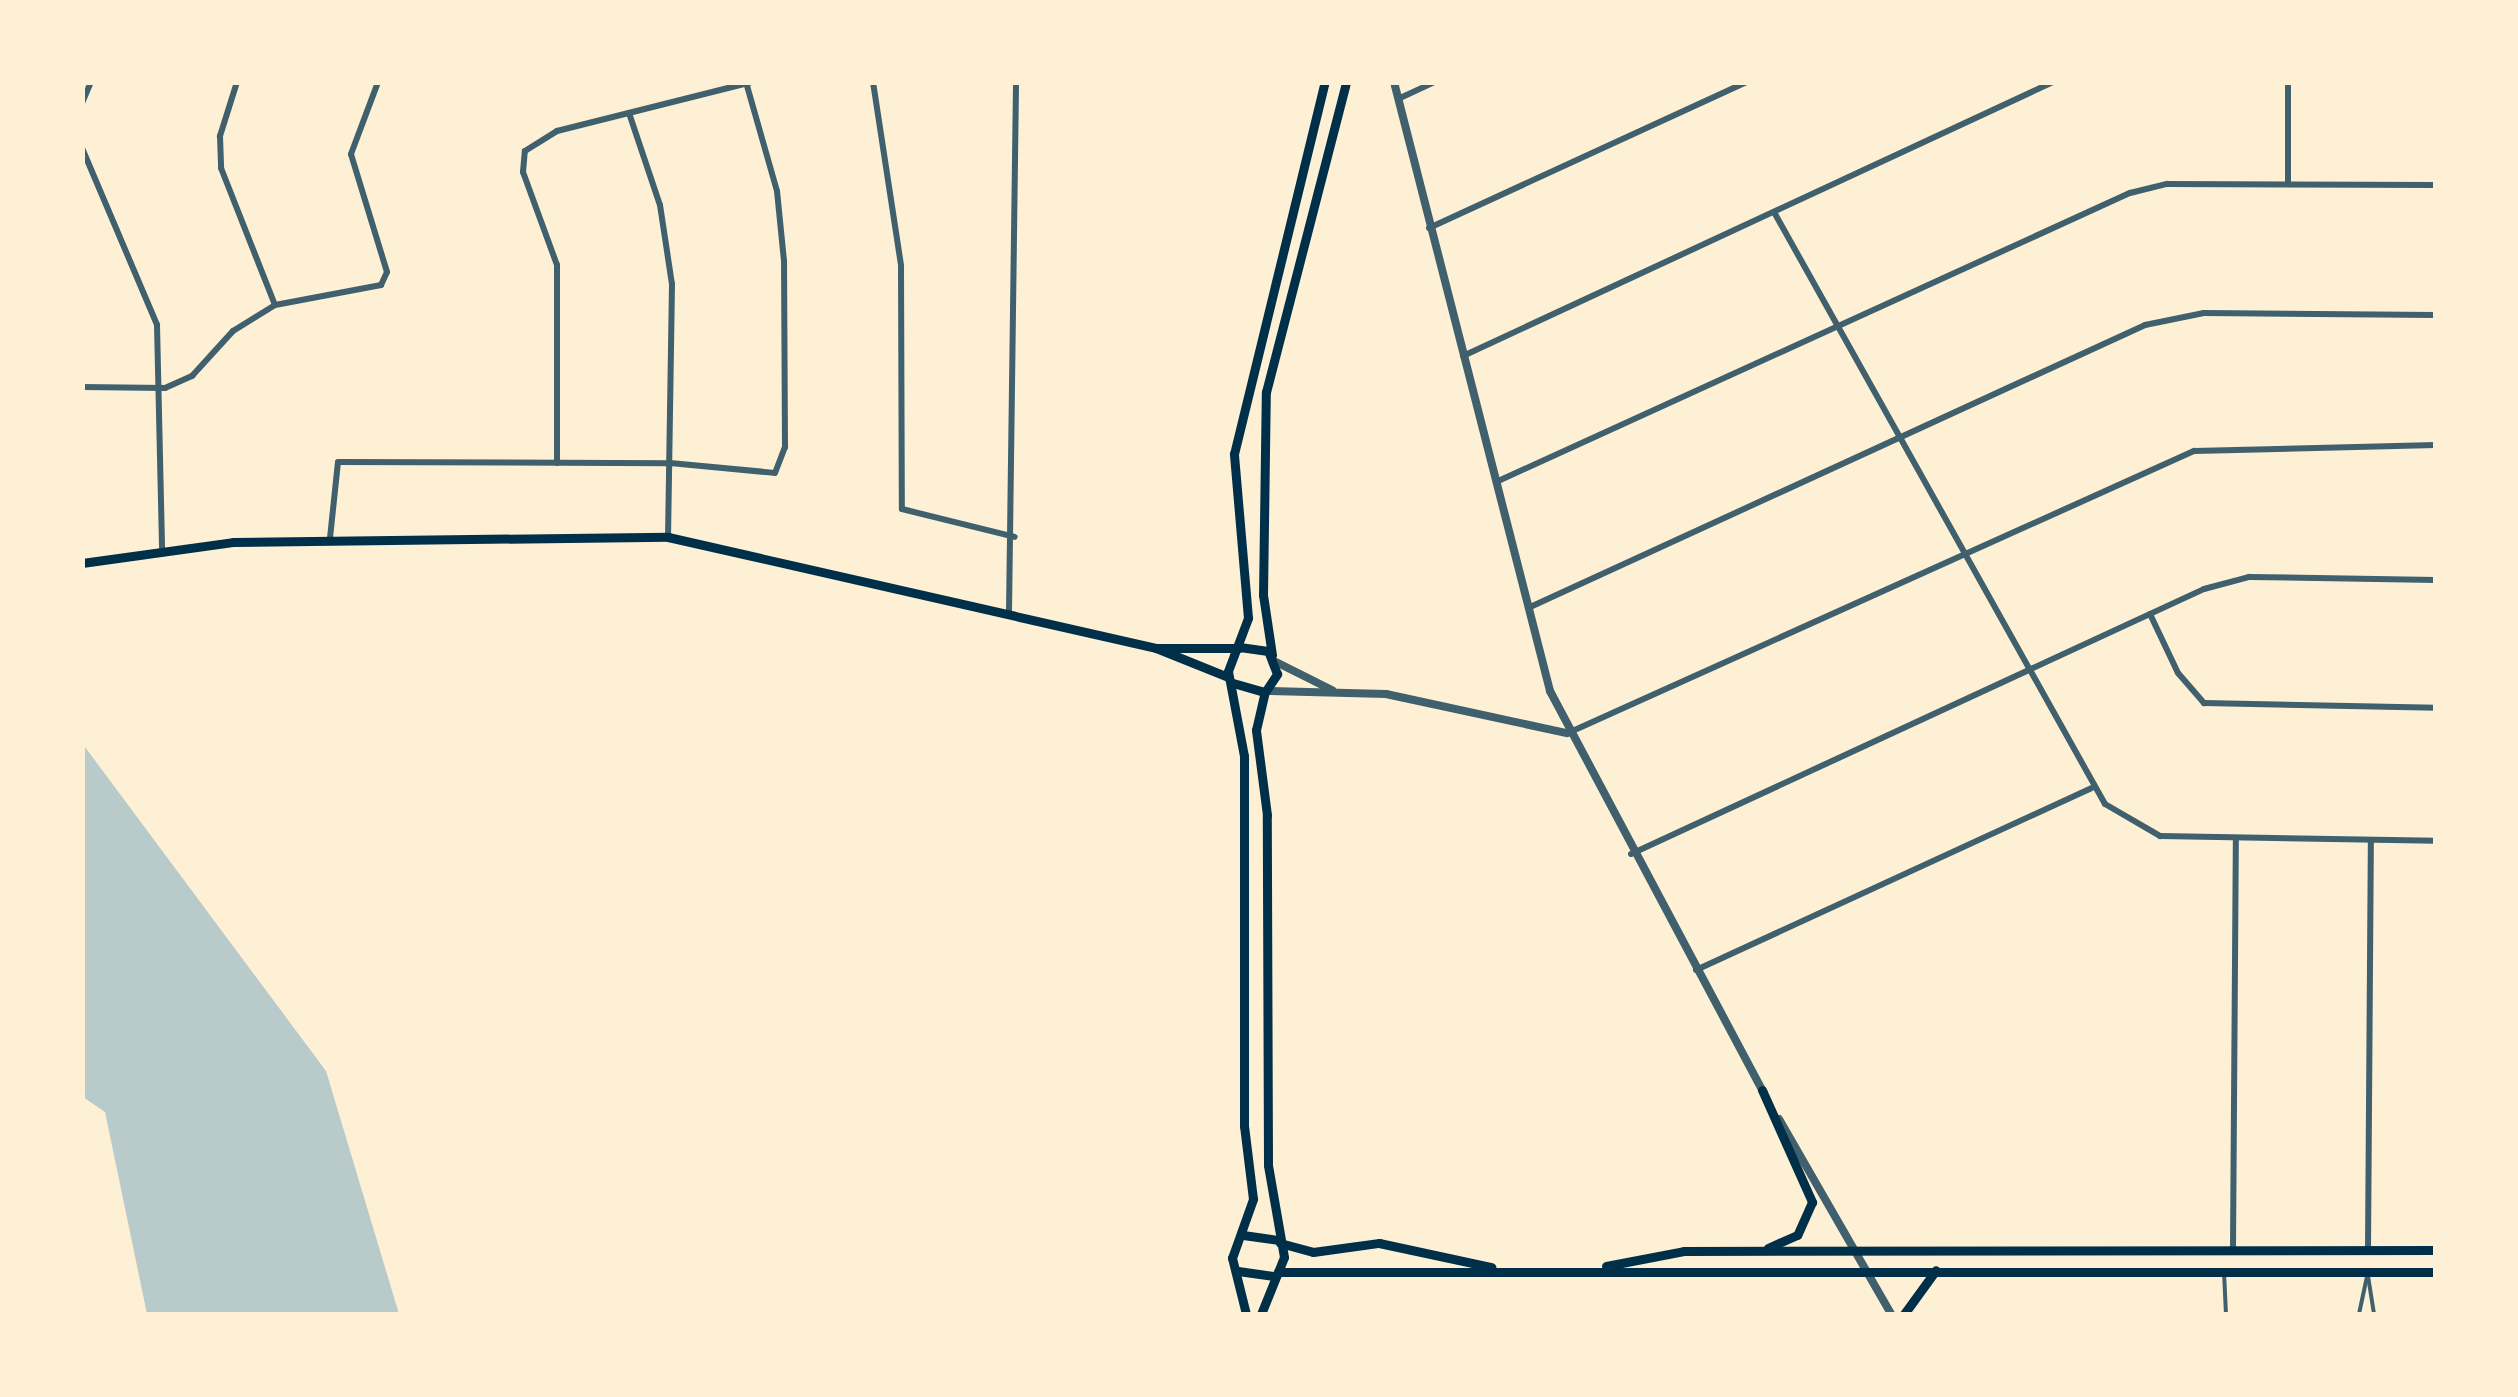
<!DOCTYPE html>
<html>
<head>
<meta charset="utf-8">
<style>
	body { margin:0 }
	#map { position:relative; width:2518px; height:1397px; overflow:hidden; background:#fdf0d5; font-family:"Exo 2",sans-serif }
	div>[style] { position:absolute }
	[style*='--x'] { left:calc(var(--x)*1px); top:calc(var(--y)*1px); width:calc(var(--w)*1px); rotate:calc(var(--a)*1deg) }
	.green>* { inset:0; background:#b9caca }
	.service>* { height:4px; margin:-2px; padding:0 2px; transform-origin:2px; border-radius:2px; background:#3f606c }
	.minor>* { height:6px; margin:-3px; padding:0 3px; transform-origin:3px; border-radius:3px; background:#3f606c }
	.tertiary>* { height:8px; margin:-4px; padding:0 4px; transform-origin:4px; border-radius:4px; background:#3f606c }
	.secondary>* { height:9px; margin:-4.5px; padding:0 4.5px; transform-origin:4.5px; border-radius:4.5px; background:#003049 }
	span { translate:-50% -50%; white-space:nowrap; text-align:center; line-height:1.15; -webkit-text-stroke:10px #fdf0d5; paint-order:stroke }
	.frame { position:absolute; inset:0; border:85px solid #fdf0d5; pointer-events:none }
</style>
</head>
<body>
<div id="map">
	<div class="green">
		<i style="clip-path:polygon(82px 743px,326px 1071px,399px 1314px,147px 1314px,105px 1112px,83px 1097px)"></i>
	</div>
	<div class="service">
		<i style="--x:2224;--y:1272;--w:42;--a:87.3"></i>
		<i style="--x:2368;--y:1276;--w:38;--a:81"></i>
		<i style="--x:2359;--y:1314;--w:39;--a:-78"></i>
	</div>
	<div class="minor">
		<i style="--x:237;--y:82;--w:57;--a:107.5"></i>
		<i style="--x:220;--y:136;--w:32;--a:88"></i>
		<i style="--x:221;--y:168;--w:147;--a:68.5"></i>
		<i style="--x:873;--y:82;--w:186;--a:81.3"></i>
		<i style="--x:901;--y:266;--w:243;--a:89.8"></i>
		<i style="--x:902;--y:509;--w:116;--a:13.9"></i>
		<i style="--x:1398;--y:99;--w:40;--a:-25"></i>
		<i style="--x:82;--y:103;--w:23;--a:-67"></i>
		<i style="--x:629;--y:113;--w:97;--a:71.4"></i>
		<i style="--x:660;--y:205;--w:80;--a:81.4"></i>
		<i style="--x:672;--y:284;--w:253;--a:90.9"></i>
		<i style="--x:82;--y:148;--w:192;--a:67"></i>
		<i style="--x:157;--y:325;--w:226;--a:88.7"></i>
		<i style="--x:2288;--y:183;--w:101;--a:-90"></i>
		<i style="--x:1774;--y:212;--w:678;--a:60.79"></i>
		<i style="--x:2105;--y:804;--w:64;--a:30.2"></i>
		<i style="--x:2160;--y:836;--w:276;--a:1"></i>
		<i style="--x:1429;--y:228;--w:349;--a:-24.7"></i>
		<i style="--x:1463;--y:356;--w:651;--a:-24.91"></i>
		<i style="--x:82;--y:387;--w:83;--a:0.7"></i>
		<i style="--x:165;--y:388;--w:30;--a:-24"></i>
		<i style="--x:192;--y:376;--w:61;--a:-47.7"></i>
		<i style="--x:233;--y:331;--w:49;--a:-31.8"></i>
		<i style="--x:275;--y:305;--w:108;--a:-10.7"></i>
		<i style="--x:381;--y:285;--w:14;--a:-65"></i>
		<i style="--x:387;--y:272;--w:123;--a:-107"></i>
		<i style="--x:351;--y:154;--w:77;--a:-69.4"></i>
		<i style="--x:557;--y:463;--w:198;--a:-90"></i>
		<i style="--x:557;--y:265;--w:99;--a:-110.1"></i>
		<i style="--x:523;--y:172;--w:21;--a:-85"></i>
		<i style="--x:525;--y:151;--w:38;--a:-32"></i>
		<i style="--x:557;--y:131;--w:201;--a:-14.1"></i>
		<i style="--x:1496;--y:482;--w:697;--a:-24.51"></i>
		<i style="--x:2130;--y:193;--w:38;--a:-14"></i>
		<i style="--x:2167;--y:184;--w:269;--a:0.2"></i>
		<i style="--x:330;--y:538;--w:76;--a:-84"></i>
		<i style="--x:338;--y:462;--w:332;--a:0.2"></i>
		<i style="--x:670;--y:463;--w:105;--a:5.4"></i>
		<i style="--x:775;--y:473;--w:28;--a:-69"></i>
		<i style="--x:785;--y:447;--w:186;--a:-90.3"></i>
		<i style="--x:784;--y:261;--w:70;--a:-95.7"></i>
		<i style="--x:777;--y:191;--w:113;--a:-105.9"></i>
		<i style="--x:1528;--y:608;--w:679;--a:-24.64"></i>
		<i style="--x:2145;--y:325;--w:60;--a:-11.5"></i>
		<i style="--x:2204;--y:313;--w:232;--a:0.5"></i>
		<i style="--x:1009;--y:612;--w:530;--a:-89.24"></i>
		<i style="--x:2150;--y:614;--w:65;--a:64.6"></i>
		<i style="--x:2178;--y:673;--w:40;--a:49"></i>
		<i style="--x:2204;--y:703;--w:232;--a:1.2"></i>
		<i style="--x:1568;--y:733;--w:687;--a:-24.25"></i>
		<i style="--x:2194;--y:451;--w:242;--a:-1.4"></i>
		<i style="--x:1631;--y:854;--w:631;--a:-24.82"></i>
		<i style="--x:2204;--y:589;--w:47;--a:-14.9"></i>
		<i style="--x:2249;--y:577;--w:187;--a:0.9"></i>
		<i style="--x:1696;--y:970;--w:435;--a:-24.7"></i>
		<i style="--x:2233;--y:1248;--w:407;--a:-89.6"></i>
		<i style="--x:2368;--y:1250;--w:409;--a:-89.6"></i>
	</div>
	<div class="tertiary">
		<i style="--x:1394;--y:82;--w:629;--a:75.63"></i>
		<i style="--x:1550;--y:691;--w:456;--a:62"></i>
		<i style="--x:1276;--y:662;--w:63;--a:26.6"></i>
		<i style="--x:1268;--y:691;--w:118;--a:1.5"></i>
		<i style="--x:1386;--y:694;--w:185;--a:12.2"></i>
		<i style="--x:1779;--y:1119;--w:225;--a:60.1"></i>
	</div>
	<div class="secondary">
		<i style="--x:82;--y:563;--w:152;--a:-7.9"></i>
		<i style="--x:233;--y:542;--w:435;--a:-0.7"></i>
		<i style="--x:668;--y:537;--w:500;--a:12.81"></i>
		<i style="--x:1156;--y:648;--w:78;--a:21.9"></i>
		<i style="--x:1156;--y:648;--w:83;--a:0"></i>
		<i style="--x:1272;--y:655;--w:61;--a:-98.5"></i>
		<i style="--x:1263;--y:595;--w:203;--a:-89.2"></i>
		<i style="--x:1266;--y:392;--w:320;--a:-75.5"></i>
		<i style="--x:1233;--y:683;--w:33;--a:16"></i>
		<i style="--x:1265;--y:692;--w:22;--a:-56"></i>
		<i style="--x:1277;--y:674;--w:25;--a:-111"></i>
		<i style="--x:1268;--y:651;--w:27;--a:-172"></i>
		<i style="--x:1762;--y:1090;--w:123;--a:65.9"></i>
		<i style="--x:1812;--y:1202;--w:36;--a:114"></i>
		<i style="--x:1797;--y:1235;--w:32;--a:156"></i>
		<i style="--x:1243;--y:1235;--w:35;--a:8"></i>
		<i style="--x:1280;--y:1243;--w:34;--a:15"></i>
		<i style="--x:1313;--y:1252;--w:67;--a:-7.8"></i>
		<i style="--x:1379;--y:1243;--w:115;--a:12.1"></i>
		<i style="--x:1606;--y:1266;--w:79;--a:-10.9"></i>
		<i style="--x:1684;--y:1251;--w:752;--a:-0.08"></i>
		<i style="--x:1238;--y:1271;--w:36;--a:8"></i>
		<i style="--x:1278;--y:1272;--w:1158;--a:0"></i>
		<i style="--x:1246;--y:1314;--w:58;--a:-104"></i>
		<i style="--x:1232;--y:1258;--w:63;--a:-70.4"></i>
		<i style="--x:1253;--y:1199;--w:74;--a:-97"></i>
		<i style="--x:1244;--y:1126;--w:370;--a:-90"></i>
		<i style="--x:1244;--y:756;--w:86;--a:-100.7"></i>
		<i style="--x:1228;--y:671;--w:57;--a:-69.3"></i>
		<i style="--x:1248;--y:618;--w:165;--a:-94.9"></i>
		<i style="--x:1234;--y:454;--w:383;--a:-76.3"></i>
		<i style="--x:1261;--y:1314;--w:61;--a:-68"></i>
		<i style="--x:1284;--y:1257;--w:93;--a:-99.9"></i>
		<i style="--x:1268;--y:1165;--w:350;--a:-90.2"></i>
		<i style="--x:1267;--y:815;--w:86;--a:-97.4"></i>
		<i style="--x:1256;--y:730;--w:39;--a:-77"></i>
		<i style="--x:1904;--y:1314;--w:54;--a:-54"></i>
	</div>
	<div class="frame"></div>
</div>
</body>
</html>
